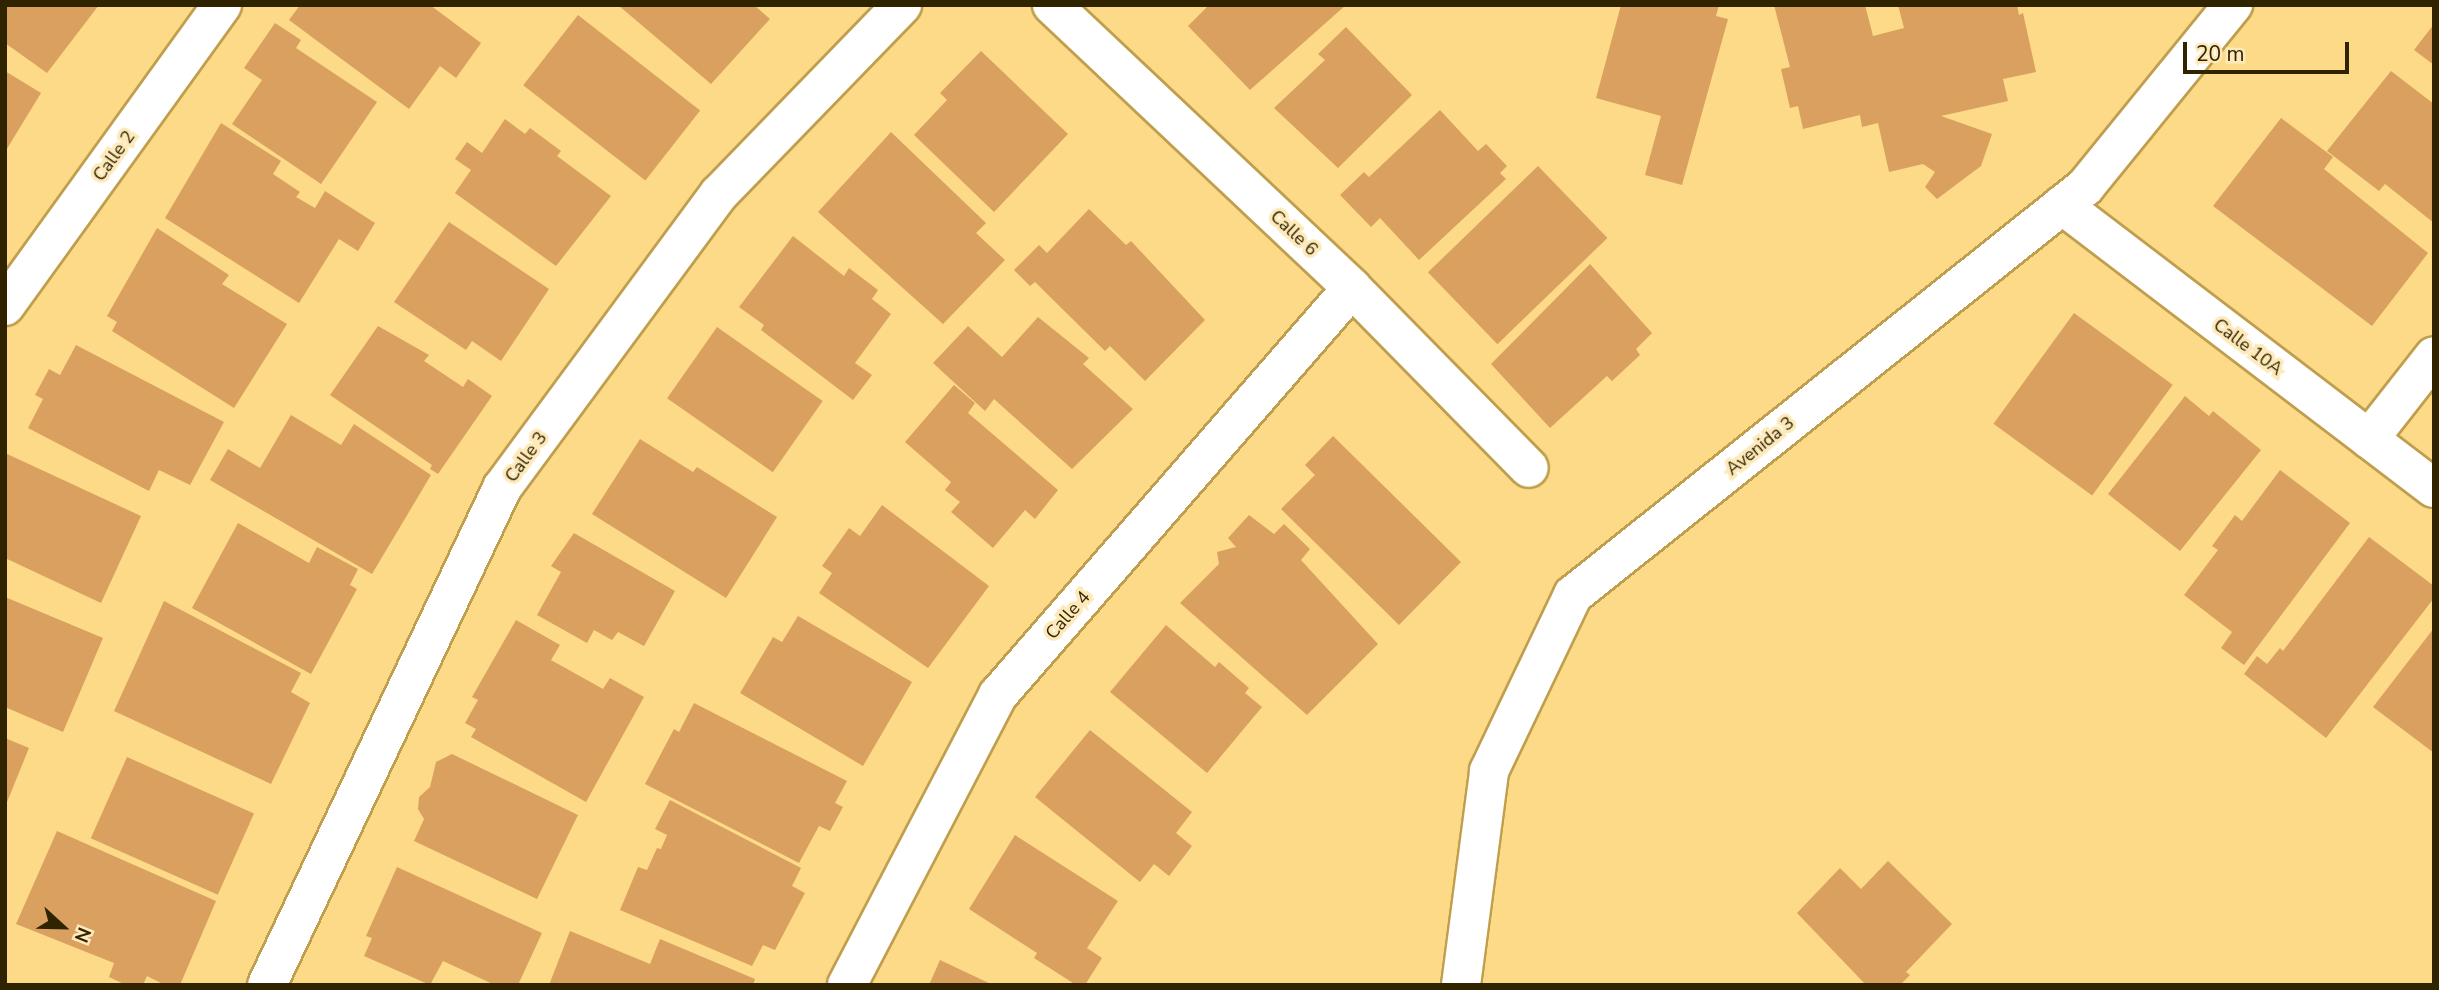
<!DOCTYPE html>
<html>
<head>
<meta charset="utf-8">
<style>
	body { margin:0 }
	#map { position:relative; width:2439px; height:990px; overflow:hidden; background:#fcda88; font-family:"Nunito Sans",sans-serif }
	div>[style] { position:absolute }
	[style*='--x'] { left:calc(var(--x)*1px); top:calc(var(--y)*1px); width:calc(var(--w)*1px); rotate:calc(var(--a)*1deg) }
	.building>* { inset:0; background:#daa05f; transform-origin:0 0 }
	.roads { filter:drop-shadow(2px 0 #bf9e4d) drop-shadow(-2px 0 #bf9e4d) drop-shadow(0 2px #bf9e4d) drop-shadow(0 -2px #bf9e4d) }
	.minor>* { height:38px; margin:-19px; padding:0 19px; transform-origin:19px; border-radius:19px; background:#fff }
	span { translate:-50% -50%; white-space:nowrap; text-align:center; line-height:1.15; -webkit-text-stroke:7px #fde9ba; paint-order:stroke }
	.street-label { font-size:18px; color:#302300 }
	.frame { position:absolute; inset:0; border:7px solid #302300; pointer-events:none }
	.north { position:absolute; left:28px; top:892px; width:70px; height:70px; -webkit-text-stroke:5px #fde9ba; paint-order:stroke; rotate:112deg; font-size:19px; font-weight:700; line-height:28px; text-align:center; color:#302300 }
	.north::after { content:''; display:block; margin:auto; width:24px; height:32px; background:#302300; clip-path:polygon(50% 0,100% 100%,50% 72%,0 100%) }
	.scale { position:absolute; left:2183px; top:42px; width:166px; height:32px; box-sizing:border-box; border:4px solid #302300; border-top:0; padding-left:9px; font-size:21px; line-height:24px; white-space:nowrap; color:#302300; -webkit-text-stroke:5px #fde9ba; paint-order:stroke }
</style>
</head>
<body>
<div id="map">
	<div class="building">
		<i style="clip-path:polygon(5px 5px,99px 5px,47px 73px,5px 43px)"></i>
		<i style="clip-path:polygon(300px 5px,430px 5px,481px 43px,456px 78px,440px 66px,409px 109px,289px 20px)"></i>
		<i style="clip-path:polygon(618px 5px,754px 5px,770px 19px,711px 84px)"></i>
		<i style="clip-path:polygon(1209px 5px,1346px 5px,1250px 90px,1188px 26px)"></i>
		<i style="clip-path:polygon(1621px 5px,1719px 5px,1716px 16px,1728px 19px,1682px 185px,1645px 175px,1661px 116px,1596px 98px)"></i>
		<i style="clip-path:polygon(1774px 5px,1865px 5px,1873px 36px,1904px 28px,1898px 5px,2017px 5px,2019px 15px,2023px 13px,2036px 72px,2003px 79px,2008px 101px,1941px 116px,1992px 134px,1981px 166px,1937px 199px,1925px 187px,1935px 172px,1923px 164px,1889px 172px,1878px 123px,1862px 127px,1860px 115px,1803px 129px,1798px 106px,1790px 108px,1781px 69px,1790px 67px)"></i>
		<i style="left:578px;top:15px;width:155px;height:89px;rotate:38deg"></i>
		<i style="clip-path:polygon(275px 23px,301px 40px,296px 48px,377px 102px,321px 184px,232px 124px,262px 80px,244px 68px)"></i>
		<i style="clip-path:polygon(2434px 24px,2434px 65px,2414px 50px)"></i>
		<i style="clip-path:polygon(1346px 27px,1412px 95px,1338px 168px,1274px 108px,1325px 60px,1318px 54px)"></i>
		<i style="clip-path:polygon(981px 51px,1068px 134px,994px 212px,914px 135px,947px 100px,940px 93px)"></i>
		<i style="clip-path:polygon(5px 71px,41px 93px,5px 152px)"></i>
		<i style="clip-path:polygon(2391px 71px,2434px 104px,2434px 223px,2385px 184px,2379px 191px,2327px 151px)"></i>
		<i style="clip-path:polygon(1440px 110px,1478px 151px,1486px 144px,1507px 166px,1500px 173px,1506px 179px,1419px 260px,1380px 218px,1371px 227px,1340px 195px,1364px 172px,1369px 177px)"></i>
		<i style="clip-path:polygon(2281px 118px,2333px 157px,2324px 169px,2428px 253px,2372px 326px,2213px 206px)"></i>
		<i style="clip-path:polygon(505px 119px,525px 134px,530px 128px,561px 151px,557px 156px,611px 196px,556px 266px,455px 193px,471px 170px,455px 159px,467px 142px,482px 153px)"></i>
		<i style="clip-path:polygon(221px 123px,281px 161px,273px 174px,300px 192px,296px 197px,315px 208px,325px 191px,375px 223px,358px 251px,339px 239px,299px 303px,165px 218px)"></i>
		<i style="clip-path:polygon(891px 132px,986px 223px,976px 233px,1005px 260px,943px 324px,818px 212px)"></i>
		<i style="left:1538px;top:166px;width:100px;height:153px;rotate:46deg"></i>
		<i style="clip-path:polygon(1089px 209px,1126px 245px,1131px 241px,1205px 320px,1145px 381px,1110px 346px,1105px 351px,1035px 282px,1030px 286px,1014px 270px,1039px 245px,1047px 253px)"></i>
		<i style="clip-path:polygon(449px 222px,549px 289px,501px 361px,472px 341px,466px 350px,394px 302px)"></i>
		<i style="clip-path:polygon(157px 228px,229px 275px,222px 284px,287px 324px,234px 408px,112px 331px,117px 322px,107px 316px)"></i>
		<i style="clip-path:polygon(793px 236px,844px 276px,849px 268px,878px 290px,872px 299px,891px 314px,855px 363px,872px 375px,853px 400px,761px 330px,764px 325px,739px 307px)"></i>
		<i style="clip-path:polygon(1590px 264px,1652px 333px,1636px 349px,1640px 355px,1612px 381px,1607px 376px,1550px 428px,1491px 364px)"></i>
		<i style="left:2074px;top:313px;width:122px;height:137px;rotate:36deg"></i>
		<i style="clip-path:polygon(1038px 317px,1089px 358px,1083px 364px,1133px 409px,1072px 469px,994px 399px,985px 411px,933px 363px,968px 326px,1002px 357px)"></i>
		<i style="clip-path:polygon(378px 326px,429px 355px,424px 361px,463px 387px,468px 379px,492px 396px,438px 474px,430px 469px,432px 465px,330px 395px)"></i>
		<i style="left:717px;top:327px;width:129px;height:87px;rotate:35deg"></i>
		<i style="clip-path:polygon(76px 345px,224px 422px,190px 485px,159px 470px,149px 491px,28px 428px,43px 399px,35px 395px,49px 369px,60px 375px)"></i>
		<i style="clip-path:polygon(954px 385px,975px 403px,968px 413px,1058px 490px,1035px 519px,1025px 510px,993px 548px,951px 512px,960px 502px,945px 490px,951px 482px,905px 442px)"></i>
		<i style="clip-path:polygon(2185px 396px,2209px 416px,2213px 411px,2261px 450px,2180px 551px,2108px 494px)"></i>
		<i style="clip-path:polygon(291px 415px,341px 445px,354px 424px,431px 475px,372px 574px,210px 480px,228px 449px,260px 468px)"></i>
		<i style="clip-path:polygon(1333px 436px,1461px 562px,1399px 625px,1281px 509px,1315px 475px,1305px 465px)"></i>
		<i style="clip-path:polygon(640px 439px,693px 472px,697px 467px,777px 517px,726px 598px,592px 514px)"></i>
		<i style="clip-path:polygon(5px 453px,141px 516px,101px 603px,5px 558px)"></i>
		<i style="clip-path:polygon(2280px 470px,2350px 523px,2244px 665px,2221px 648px,2232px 632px,2184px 595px,2218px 550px,2212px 546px,2235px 515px,2242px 521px)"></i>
		<i style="clip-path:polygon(882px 505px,989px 586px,928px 668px,819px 593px,832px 573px,822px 566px,849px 528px,860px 536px)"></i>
		<i style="clip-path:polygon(1249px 515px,1274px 534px,1284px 524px,1310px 549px,1301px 560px,1378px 644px,1307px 715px,1180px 603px,1219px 564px,1217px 552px,1236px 547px,1228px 538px)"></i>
		<i style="clip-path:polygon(238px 523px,309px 563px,317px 547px,358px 569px,350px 585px,357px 589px,311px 674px,192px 608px)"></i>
		<i style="clip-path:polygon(574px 533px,675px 591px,644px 646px,618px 632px,612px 640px,594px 630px,587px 643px,537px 615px,561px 572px,551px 566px)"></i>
		<i style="clip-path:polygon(2369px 537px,2434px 586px,2434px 598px,2326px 738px,2244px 674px,2257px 656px,2267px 664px,2280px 648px,2283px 651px)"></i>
		<i style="clip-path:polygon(5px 597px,103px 638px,63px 732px,5px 707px)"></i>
		<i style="clip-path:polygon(164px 601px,301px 673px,291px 692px,310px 703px,271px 784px,114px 711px)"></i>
		<i style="clip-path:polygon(798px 616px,912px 682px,863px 766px,740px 693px,773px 637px,782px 642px)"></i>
		<i style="clip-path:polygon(516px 620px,560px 645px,551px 660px,603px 689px,610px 678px,644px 697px,586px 802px,471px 737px,476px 729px,465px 723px,478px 700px,472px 697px)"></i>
		<i style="clip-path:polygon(1166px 625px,1215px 667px,1219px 662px,1249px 688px,1245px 693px,1262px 707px,1207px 773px,1110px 692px)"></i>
		<i style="clip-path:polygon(2434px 628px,2434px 753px,2373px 707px)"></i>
		<i style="clip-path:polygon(694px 703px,847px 781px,835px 803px,843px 807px,830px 831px,819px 826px,799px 863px,645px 784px,674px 729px,679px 732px)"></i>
		<i style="clip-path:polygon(1090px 730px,1192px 812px,1176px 833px,1192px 846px,1169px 876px,1154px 864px,1140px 882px,1035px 797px)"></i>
		<i style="clip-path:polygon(5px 738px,29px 748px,5px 807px)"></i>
		<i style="clip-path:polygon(452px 754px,578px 815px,537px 899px,414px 841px,424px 819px,418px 809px,419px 797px,430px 787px,436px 762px)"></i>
		<i style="left:127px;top:757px;width:139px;height:89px;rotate:24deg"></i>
		<i style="clip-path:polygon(670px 800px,801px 868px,792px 886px,805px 893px,775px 950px,763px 945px,752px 966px,620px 910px,638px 867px,647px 870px,657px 848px,661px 849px,667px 835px,655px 829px)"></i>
		<i style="clip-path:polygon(57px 831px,216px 901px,180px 985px,165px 985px,147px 976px,143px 985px,126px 985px,109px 977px,114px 963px,16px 924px)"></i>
		<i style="clip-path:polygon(1015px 835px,1118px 901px,1087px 948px,1102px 958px,1085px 985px,1076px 985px,1034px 958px,1037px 953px,969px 909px)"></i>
		<i style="clip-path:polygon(1888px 861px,1952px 924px,1906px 972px,1910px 975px,1900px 985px,1866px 985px,1797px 913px,1840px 868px,1861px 889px)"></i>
		<i style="clip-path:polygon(397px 867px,542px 933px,518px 985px,495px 985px,443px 961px,430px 985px,364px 956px,372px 938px,366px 936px)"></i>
		<i style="clip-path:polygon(570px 931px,650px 964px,660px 939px,755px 979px,753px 985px,549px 985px)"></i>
		<i style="clip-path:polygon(940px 960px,993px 985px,929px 985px)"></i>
	</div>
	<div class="roads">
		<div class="minor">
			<i style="--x:1052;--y:5;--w:412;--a:43.3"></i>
			<i style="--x:1352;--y:288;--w:252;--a:45.5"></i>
			<i style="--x:2062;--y:205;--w:467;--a:37.3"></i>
			<i style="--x:5;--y:306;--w:371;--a:-54.2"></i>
			<i style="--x:2369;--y:439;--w:105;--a:-51.9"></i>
			<i style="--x:267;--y:985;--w:550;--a:-64.69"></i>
			<i style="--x:502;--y:488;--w:365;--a:-53.6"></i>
			<i style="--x:719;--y:194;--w:263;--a:-45.9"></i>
			<i style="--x:847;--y:985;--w:327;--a:-62.5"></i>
			<i style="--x:998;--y:695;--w:539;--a:-48.98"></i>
			<i style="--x:1461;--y:985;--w:216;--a:-82.5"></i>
			<i style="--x:1489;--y:771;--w:195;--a:-64.5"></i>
			<i style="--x:1573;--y:595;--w:655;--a:-38.55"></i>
			<i style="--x:2085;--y:187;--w:235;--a:-50.9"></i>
		</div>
	</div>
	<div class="street-label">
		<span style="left:114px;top:156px;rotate:-54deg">Calle 2</span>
		<span style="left:1294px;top:233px;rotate:43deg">Calle 6</span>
		<span style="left:2248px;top:347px;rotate:37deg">Calle 10A</span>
		<span style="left:1760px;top:446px;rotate:-39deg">Avenida 3</span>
		<span style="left:526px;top:457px;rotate:-54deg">Calle 3</span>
		<span style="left:1068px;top:615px;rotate:-49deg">Calle 4</span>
	</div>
	<div class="frame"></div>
	<div class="north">N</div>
	<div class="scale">20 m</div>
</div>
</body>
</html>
